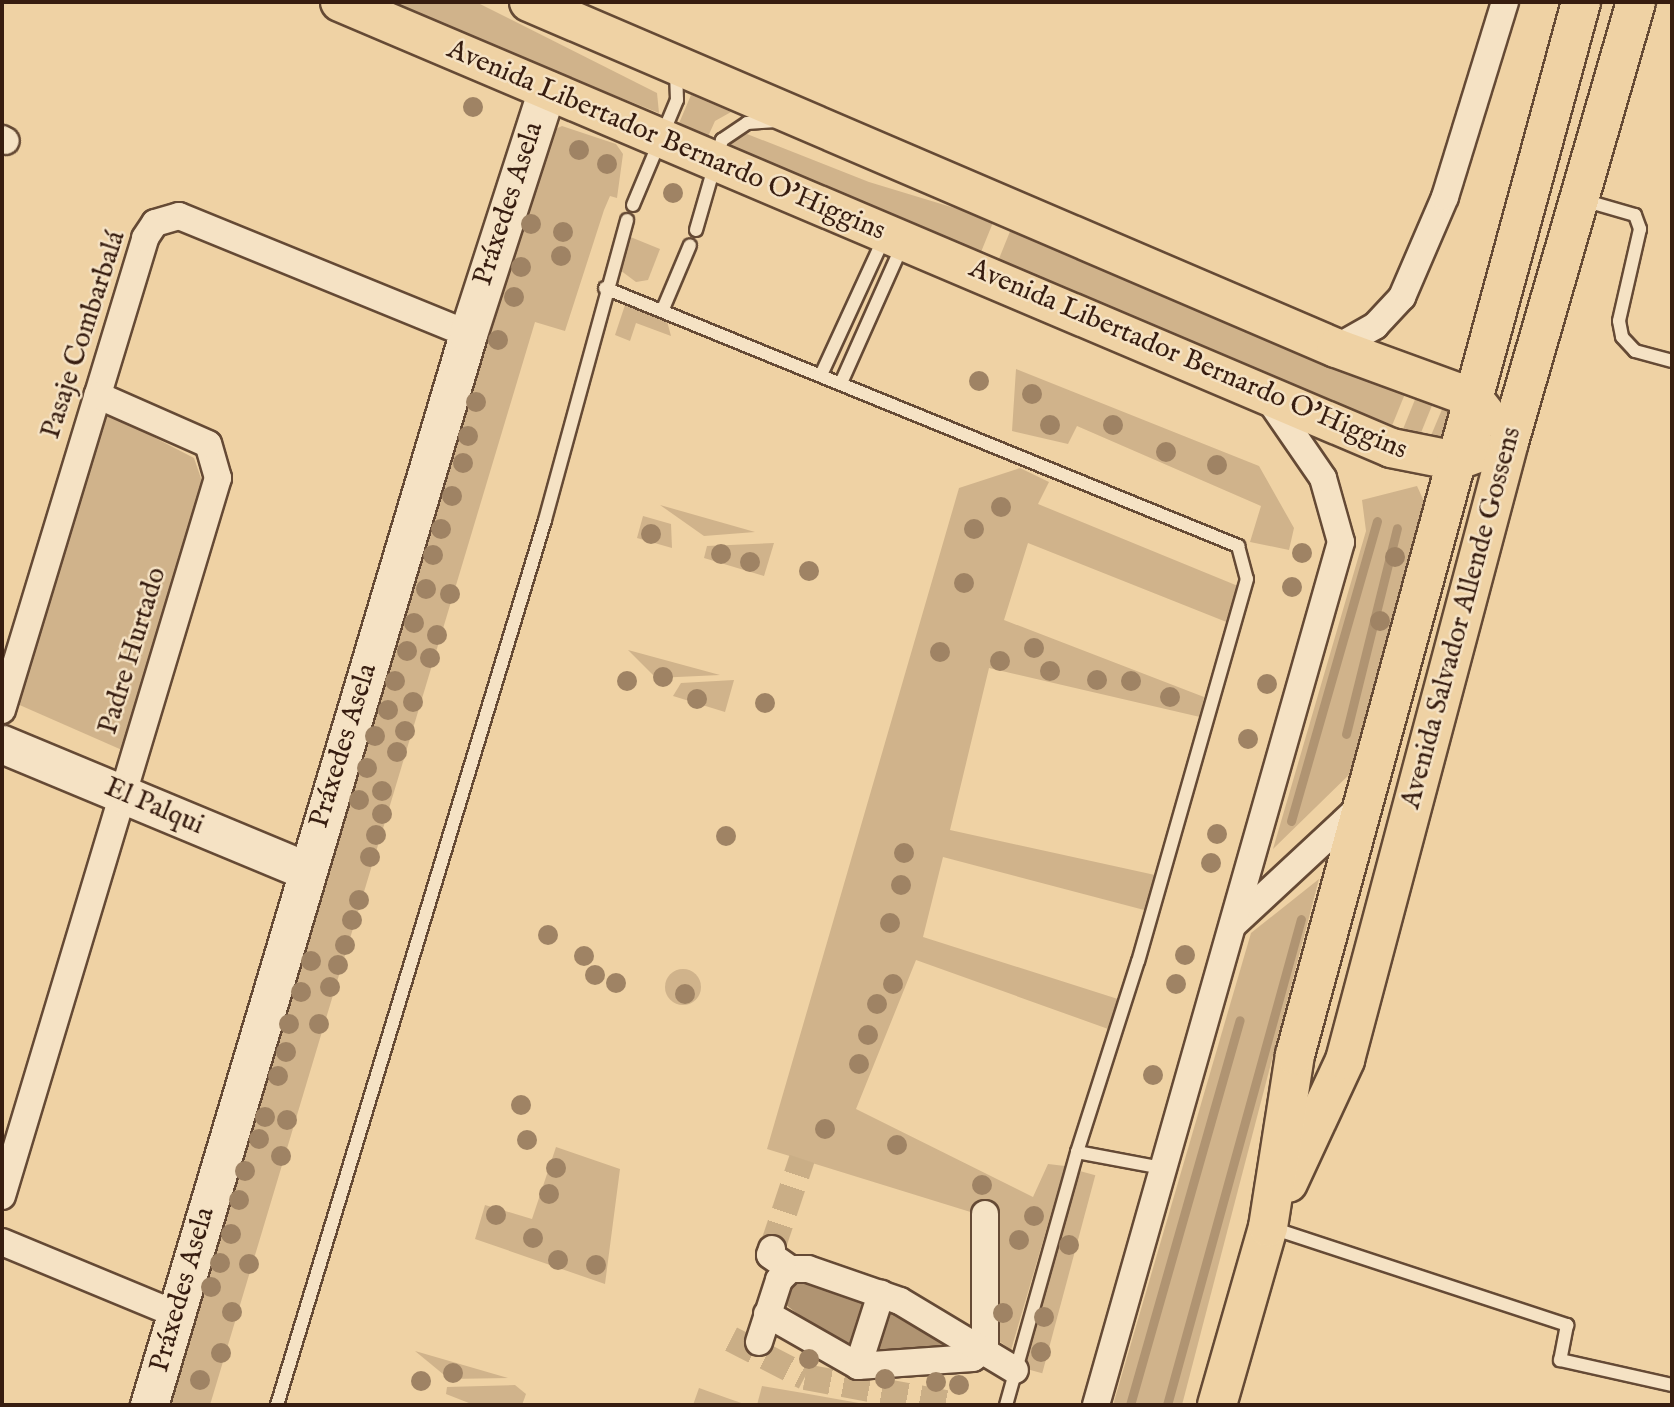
<!DOCTYPE html>
<html>
<head>
<meta charset="utf-8">
<style>
	body { margin:0 }
	#map { position:relative; width:1674px; height:1407px; overflow:hidden; background:#efd2a4; font-family:"IM FELL English",serif }
	div>[style] { position:absolute }
	[style*='--x'] { left:calc(var(--x)*1px); top:calc(var(--y)*1px); width:calc(var(--w)*1px); rotate:calc(var(--a)*1deg) }
	.green>* { inset:0; background:#d0b38b; transform-origin:0 0 }
	.round { border-radius:50% }
	.water>* { inset:0; background:#b09472 }
	.stream>* { height:9px; margin:-4.5px; padding:0 4.5px; transform-origin:4.5px; border-radius:4.5px; background:#b09472 }
	.street-tunnel>* { height:26px; margin-top:-13px; transform-origin:0; background:repeating-linear-gradient(90deg,#caae86 0 26px,transparent 0 39px) }
	.roads { filter:drop-shadow(2px 0 #654a35) drop-shadow(-2px 0 #654a35) drop-shadow(0 2px #654a35) drop-shadow(0 -2px #654a35) }
	.lane>* { height:12px; margin:-6px; padding:0 6px; transform-origin:6px; border-radius:6px; background:#f5e2c4 }
	.street>* { height:26px; margin:-13px; padding:0 13px; transform-origin:13px; border-radius:13px; background:#f5e2c4 }
	.secondary>* { height:37px; margin:-18.5px; padding:0 18.5px; transform-origin:18.5px; border-radius:18.5px; background:#f5e2c4 }
	.primary>* { height:38px; margin:-19px; padding:0 19px; transform-origin:19px; border-radius:19px; background:#efd2a4 }
	.trees>* { width:20px; height:20px; margin:-10px; border-radius:50%; background:#9f8364 }
	span { translate:-50% -50%; white-space:nowrap; text-align:center; line-height:1.15; -webkit-text-stroke:5px #f5e2c4; paint-order:stroke }
	.street-label { font-size:28px; color:#371d10 }
	.frame { position:absolute; inset:0; border:4px solid #371d10; pointer-events:none }
</style>
</head>
<body>
<div id="map">
	<div class="green">
		<i style="clip-path:polygon(381px 2px,476px 2px,657px 93px,659px 113px)"></i>
		<i style="clip-path:polygon(691px 95px,731px 112px,715px 121px,706px 141px,677px 128px)"></i>
		<i style="clip-path:polygon(562px 126px,616px 144px,623px 154px,617px 198px,610px 196px,604px 210px,565px 331px,535px 322px,210px 1405px,167px 1405px,549px 132px)"></i>
		<i style="clip-path:polygon(742px 132px,869px 182px,994px 220px,979px 257px,728px 152px,729px 138px)"></i>
		<i style="left:1011px;top:229px;width:427px;height:39px;rotate:22deg"></i>
		<i style="clip-path:polygon(628px 236px,660px 249px,648px 280px,636px 282px,620px 270px)"></i>
		<i style="clip-path:polygon(625px 305px,667px 321px,671px 336px,636px 323px,630px 341px,615px 335px)"></i>
		<i style="clip-path:polygon(1016px 369px,1259px 466px,1294px 528px,1289px 550px,1250px 542px,1261px 506px,1077px 426px,1068px 444px,1012px 431px)"></i>
		<i style="left:1416px;top:397px;width:18px;height:41px;rotate:22deg"></i>
		<i style="clip-path:polygon(1443px 407px,1452px 416px,1452px 440px,1427px 445px)"></i>
		<i style="clip-path:polygon(105px 412px,194px 458px,203px 484px,122px 750px,15px 703px)"></i>
		<i style="clip-path:polygon(1020px 468px,1049px 482px,1038px 504px,1238px 586px,1229px 623px,1028px 543px,1004px 620px,1204px 697px,1200px 717px,989px 668px,950px 830px,1155px 875px,1148px 911px,943px 857px,923px 937px,1121px 1000px,1111px 1030px,916px 960px,856px 1109px,1033px 1197px,1048px 1164px,1065px 1166px,1011px 1350px,998px 1340px,977px 1214px,767px 1149px,959px 488px)"></i>
		<i style="clip-path:polygon(1417px 486px,1427px 508px,1359px 765px,1273px 849px,1366px 531px,1362px 500px)"></i>
		<i style="clip-path:polygon(660px 505px,755px 532px,704px 536px)"></i>
		<i style="clip-path:polygon(643px 516px,671px 524px,672px 548px,637px 538px)"></i>
		<i style="clip-path:polygon(774px 543px,764px 576px,704px 558px,707px 546px)"></i>
		<i style="clip-path:polygon(628px 650px,720px 675px,656px 678px)"></i>
		<i style="clip-path:polygon(734px 680px,725px 712px,673px 696px,681px 683px)"></i>
		<i style="clip-path:polygon(1319px 879px,1182px 1405px,1113px 1405px,1251px 933px)"></i>
		<i class="round" style="left:665px;top:969px;width:36px;height:36px"></i>
		<i style="clip-path:polygon(556px 1147px,620px 1169px,605px 1284px,475px 1239px,485px 1205px,532px 1219px)"></i>
		<i style="left:1076px;top:1170px;width:20px;height:205px;rotate:15deg"></i>
		<i style="clip-path:polygon(415px 1351px,508px 1378px,449px 1379px)"></i>
		<i style="clip-path:polygon(515px 1385px,526px 1394px,522px 1405px,474px 1405px,446px 1394px,447px 1387px)"></i>
		<i style="clip-path:polygon(762px 1386px,803px 1393px,870px 1405px,757px 1405px)"></i>
		<i style="clip-path:polygon(699px 1388px,727px 1398px,747px 1405px,693px 1405px)"></i>
	</div>
	<div class="water">
		<i style="clip-path:polygon(796px 1273px,873px 1300px,855px 1358px,786px 1305px)"></i>
		<i style="clip-path:polygon(882px 1305px,964px 1351px,869px 1354px)"></i>
	</div>
	<div class="stream">
		<i style="--x:1346;--y:734;--w:212;--a:-76.1"></i>
		<i style="--x:1291;--y:821;--w:312;--a:-74"></i>
		<i style="--x:1130;--y:1405;--w:400;--a:-74.1"></i>
		<i style="--x:1167;--y:1405;--w:504;--a:-74.59"></i>
	</div>
	<div class="street-tunnel">
		<i style="--x:772;--y:1249;--w:95;--a:-71.6"></i>
		<i style="--x:731;--y:1339;--w:83;--a:27.2"></i>
		<i style="--x:805;--y:1377;--w:154;--a:10.5"></i>
	</div>
	<div class="roads">
		<div class="lane">
			<i style="--x:1583;--y:200;--w:54;--a:16.1"></i>
			<i style="--x:1635;--y:215;--w:15;--a:70"></i>
			<i style="--x:1640;--y:229;--w:94;--a:102.9"></i>
			<i style="--x:1619;--y:321;--w:16;--a:79"></i>
			<i style="--x:1622;--y:337;--w:19;--a:47"></i>
			<i style="--x:1635;--y:351;--w:38;--a:15"></i>
			<i style="--x:633;--y:205;--w:114;--a:-67.3"></i>
			<i style="--x:677;--y:100;--w:29;--a:-92"></i>
			<i style="--x:696;--y:230;--w:94;--a:-73.9"></i>
			<i style="--x:722;--y:140;--w:30;--a:-34"></i>
			<i style="--x:747;--y:123;--w:29;--a:-4"></i>
			<i style="--x:605;--y:288;--w:684;--a:22.17"></i>
			<i style="--x:1238;--y:546;--w:34;--a:75"></i>
			<i style="--x:1247;--y:579;--w:397;--a:105.9"></i>
			<i style="--x:1138;--y:961;--w:201;--a:107.7"></i>
			<i style="--x:1077;--y:1152;--w:86;--a:10.7"></i>
			<i style="--x:663;--y:309;--w:69;--a:-67.1"></i>
			<i style="--x:821;--y:375;--w:151;--a:-65.3"></i>
			<i style="--x:841;--y:383;--w:150;--a:-66"></i>
			<i style="--x:1272;--y:1228;--w:311;--a:18.2"></i>
			<i style="--x:1567;--y:1325;--w:36;--a:101"></i>
			<i style="--x:1560;--y:1360;--w:115;--a:12.6"></i>
			<i style="--x:277;--y:1405;--w:925;--a:-73.15"></i>
			<i style="--x:545;--y:520;--w:311;--a:-74.7"></i>
			<i style="--x:1006;--y:1405;--w:263;--a:-74.3"></i>
		</div>
		<div class="street">
			<i style="--x:2;--y:139;--w:4;--a:27"></i>
			<i style="--x:1336;--y:348;--w:45;--a:-29.4"></i>
			<i style="--x:1375;--y:326;--w:40;--a:-47"></i>
			<i style="--x:1402;--y:297;--w:109;--a:-66.7"></i>
			<i style="--x:1445;--y:197;--w:204;--a:-72.9"></i>
			<i style="--x:2;--y:710;--w:493;--a:-73.1"></i>
			<i style="--x:145;--y:238;--w:18;--a:-56"></i>
			<i style="--x:155;--y:223;--w:25;--a:-16"></i>
			<i style="--x:179;--y:216;--w:312;--a:22.2"></i>
			<i style="--x:1234;--y:924;--w:175;--a:-42.9"></i>
			<i style="--x:2;--y:1196;--w:750;--a:-73.26"></i>
			<i style="--x:218;--y:478;--w:35;--a:-106"></i>
			<i style="--x:208;--y:444;--w:121;--a:-156.2"></i>
			<i style="--x:2;--y:1242;--w:188;--a:22.5"></i>
			<i style="--x:772;--y:1249;--w:6;--a:108"></i>
			<i style="--x:770;--y:1255;--w:24;--a:35"></i>
			<i style="--x:767;--y:1314;--w:105;--a:29.7"></i>
			<i style="--x:858;--y:1366;--w:115;--a:-4"></i>
			<i style="--x:973;--y:1358;--w:16;--a:-40"></i>
			<i style="--x:985;--y:1348;--w:134;--a:-90"></i>
			<i style="--x:759;--y:1342;--w:65;--a:-72.1"></i>
			<i style="--x:779;--y:1280;--w:16;--a:-45"></i>
			<i style="--x:790;--y:1269;--w:18;--a:0"></i>
			<i style="--x:808;--y:1269;--w:97;--a:19.2"></i>
			<i style="--x:900;--y:1301;--w:134;--a:31"></i>
			<i style="--x:858;--y:1366;--w:76;--a:-72.3"></i>
			<i style="--x:1096;--y:1405;--w:897;--a:-74.15"></i>
			<i style="--x:1341;--y:542;--w:66;--a:-105.7"></i>
			<i style="--x:1323;--y:478;--w:97;--a:-124.5"></i>
		</div>
		<div class="secondary">
			<i style="--x:2;--y:744;--w:330;--a:22.6"></i>
			<i style="--x:149;--y:1405;--w:1117;--a:-73.41"></i>
			<i style="--x:468;--y:334;--w:257;--a:-72.1"></i>
		</div>
		<div class="primary">
			<i style="--x:340;--y:2;--w:1142;--a:22.99"></i>
			<i style="--x:1391;--y:448;--w:66;--a:11.3"></i>
			<i style="--x:1456;--y:461;--w:27;--a:-20"></i>
			<i style="--x:529;--y:2;--w:878;--a:23.21"></i>
			<i style="--x:1336;--y:348;--w:146;--a:20.1"></i>
			<i style="--x:1473;--y:398;--w:24;--a:52"></i>
			<i style="--x:1288;--y:1183;--w:136;--a:-65.1"></i>
			<i style="--x:1345;--y:1060;--w:639;--a:-75.14"></i>
			<i style="--x:1509;--y:442;--w:458;--a:-73.9"></i>
			<i style="--x:1217;--y:1405;--w:185;--a:-74"></i>
			<i style="--x:1268;--y:1227;--w:174;--a:-81.1"></i>
			<i style="--x:1295;--y:1055;--w:1091;--a:-74.8"></i>
		</div>
	</div>
	<div class="trees">
		<i style="left:473px;top:107px"></i>
		<i style="left:579px;top:150px"></i>
		<i style="left:607px;top:164px"></i>
		<i style="left:673px;top:193px"></i>
		<i style="left:531px;top:224px"></i>
		<i style="left:563px;top:232px"></i>
		<i style="left:561px;top:256px"></i>
		<i style="left:521px;top:267px"></i>
		<i style="left:514px;top:297px"></i>
		<i style="left:498px;top:340px"></i>
		<i style="left:979px;top:381px"></i>
		<i style="left:1032px;top:394px"></i>
		<i style="left:476px;top:402px"></i>
		<i style="left:1050px;top:425px"></i>
		<i style="left:1113px;top:425px"></i>
		<i style="left:468px;top:436px"></i>
		<i style="left:1166px;top:452px"></i>
		<i style="left:463px;top:463px"></i>
		<i style="left:1217px;top:465px"></i>
		<i style="left:452px;top:496px"></i>
		<i style="left:1001px;top:507px"></i>
		<i style="left:441px;top:529px"></i>
		<i style="left:974px;top:529px"></i>
		<i style="left:651px;top:534px"></i>
		<i style="left:1302px;top:553px"></i>
		<i style="left:721px;top:554px"></i>
		<i style="left:433px;top:555px"></i>
		<i style="left:1395px;top:557px"></i>
		<i style="left:750px;top:562px"></i>
		<i style="left:809px;top:571px"></i>
		<i style="left:964px;top:583px"></i>
		<i style="left:1292px;top:587px"></i>
		<i style="left:426px;top:589px"></i>
		<i style="left:450px;top:594px"></i>
		<i style="left:1380px;top:621px"></i>
		<i style="left:414px;top:623px"></i>
		<i style="left:437px;top:635px"></i>
		<i style="left:1034px;top:648px"></i>
		<i style="left:407px;top:651px"></i>
		<i style="left:940px;top:652px"></i>
		<i style="left:430px;top:658px"></i>
		<i style="left:1000px;top:661px"></i>
		<i style="left:1050px;top:671px"></i>
		<i style="left:663px;top:677px"></i>
		<i style="left:1097px;top:680px"></i>
		<i style="left:395px;top:681px"></i>
		<i style="left:627px;top:681px"></i>
		<i style="left:1131px;top:681px"></i>
		<i style="left:1267px;top:684px"></i>
		<i style="left:1170px;top:697px"></i>
		<i style="left:697px;top:699px"></i>
		<i style="left:413px;top:702px"></i>
		<i style="left:765px;top:703px"></i>
		<i style="left:388px;top:710px"></i>
		<i style="left:405px;top:731px"></i>
		<i style="left:375px;top:736px"></i>
		<i style="left:1248px;top:739px"></i>
		<i style="left:397px;top:752px"></i>
		<i style="left:367px;top:768px"></i>
		<i style="left:382px;top:791px"></i>
		<i style="left:359px;top:800px"></i>
		<i style="left:382px;top:814px"></i>
		<i style="left:1217px;top:834px"></i>
		<i style="left:376px;top:835px"></i>
		<i style="left:726px;top:836px"></i>
		<i style="left:904px;top:853px"></i>
		<i style="left:370px;top:857px"></i>
		<i style="left:1211px;top:863px"></i>
		<i style="left:901px;top:885px"></i>
		<i style="left:359px;top:900px"></i>
		<i style="left:352px;top:920px"></i>
		<i style="left:890px;top:923px"></i>
		<i style="left:548px;top:935px"></i>
		<i style="left:345px;top:945px"></i>
		<i style="left:1185px;top:955px"></i>
		<i style="left:584px;top:956px"></i>
		<i style="left:311px;top:961px"></i>
		<i style="left:338px;top:965px"></i>
		<i style="left:595px;top:975px"></i>
		<i style="left:616px;top:983px"></i>
		<i style="left:893px;top:984px"></i>
		<i style="left:1176px;top:984px"></i>
		<i style="left:330px;top:987px"></i>
		<i style="left:301px;top:992px"></i>
		<i style="left:685px;top:994px"></i>
		<i style="left:877px;top:1004px"></i>
		<i style="left:289px;top:1024px"></i>
		<i style="left:319px;top:1024px"></i>
		<i style="left:868px;top:1035px"></i>
		<i style="left:286px;top:1052px"></i>
		<i style="left:859px;top:1064px"></i>
		<i style="left:1153px;top:1075px"></i>
		<i style="left:278px;top:1076px"></i>
		<i style="left:521px;top:1105px"></i>
		<i style="left:265px;top:1117px"></i>
		<i style="left:287px;top:1120px"></i>
		<i style="left:825px;top:1129px"></i>
		<i style="left:259px;top:1139px"></i>
		<i style="left:527px;top:1140px"></i>
		<i style="left:897px;top:1145px"></i>
		<i style="left:281px;top:1156px"></i>
		<i style="left:556px;top:1168px"></i>
		<i style="left:245px;top:1171px"></i>
		<i style="left:982px;top:1185px"></i>
		<i style="left:549px;top:1194px"></i>
		<i style="left:239px;top:1200px"></i>
		<i style="left:496px;top:1215px"></i>
		<i style="left:1034px;top:1216px"></i>
		<i style="left:231px;top:1234px"></i>
		<i style="left:533px;top:1238px"></i>
		<i style="left:1019px;top:1240px"></i>
		<i style="left:1069px;top:1245px"></i>
		<i style="left:558px;top:1260px"></i>
		<i style="left:220px;top:1263px"></i>
		<i style="left:249px;top:1264px"></i>
		<i style="left:596px;top:1265px"></i>
		<i style="left:211px;top:1287px"></i>
		<i style="left:232px;top:1312px"></i>
		<i style="left:1003px;top:1313px"></i>
		<i style="left:1044px;top:1317px"></i>
		<i style="left:1041px;top:1352px"></i>
		<i style="left:221px;top:1353px"></i>
		<i style="left:809px;top:1359px"></i>
		<i style="left:453px;top:1373px"></i>
		<i style="left:885px;top:1379px"></i>
		<i style="left:200px;top:1380px"></i>
		<i style="left:421px;top:1381px"></i>
		<i style="left:936px;top:1382px"></i>
		<i style="left:959px;top:1385px"></i>
	</div>
	<div class="street-label">
		<span style="left:666px;top:141px;rotate:23deg">Avenida Libertador Bernardo O'Higgins</span>
		<span style="left:509px;top:204px;rotate:-72deg">Práxedes Asela</span>
		<span style="left:84px;top:335px;rotate:-72deg">Pasaje Combarbalá</span>
		<span style="left:1188px;top:360px;rotate:23deg">Avenida Libertador Bernardo O'Higgins</span>
		<span style="left:1462px;top:618px;rotate:-75deg">Avenida Salvador Allende Gossens</span>
		<span style="left:133px;top:651px;rotate:-73deg">Padre Hurtado</span>
		<span style="left:344px;top:746px;rotate:-73deg">Práxedes Asela</span>
		<span style="left:154px;top:807px;rotate:23deg">El Palqui</span>
		<span style="left:183px;top:1290px;rotate:-74deg">Práxedes Asela</span>
	</div>
	<div class="frame"></div>
</div>
</body>
</html>
